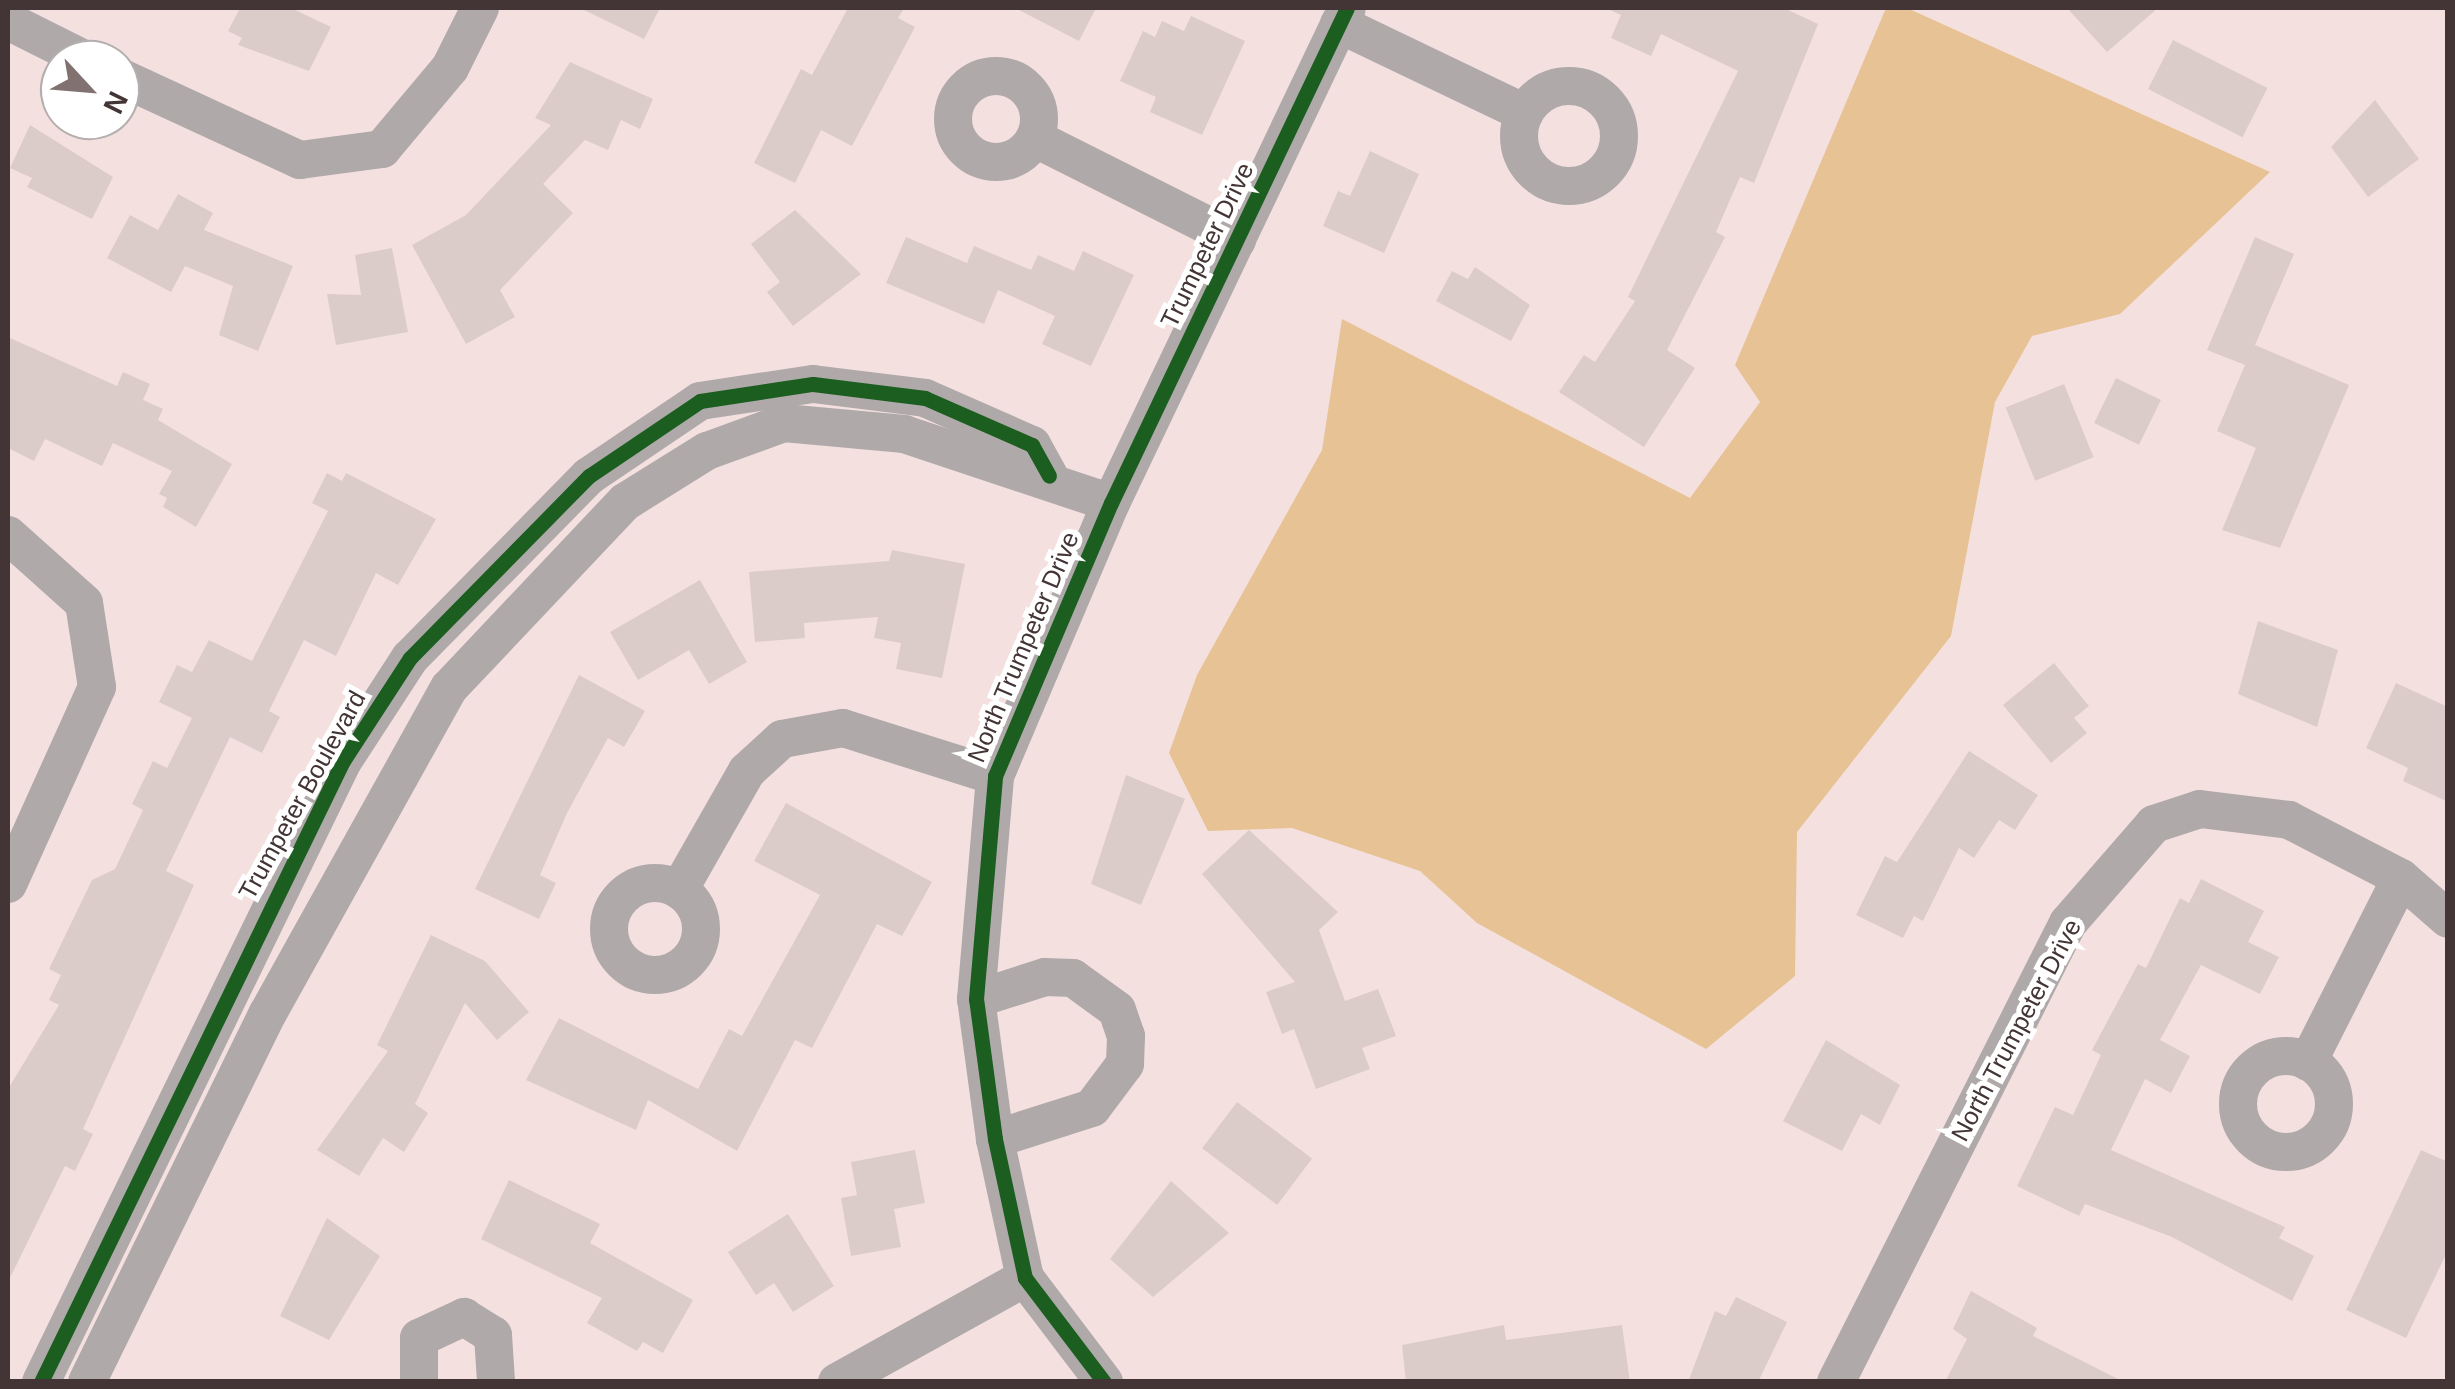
<!DOCTYPE html>
<html>
<head>
<meta charset="utf-8">
<style>
	body { margin:0 }
	#map { position:relative; width:2455px; height:1389px; overflow:hidden; background:#f5e0e0; font-family:Helvetica,sans-serif }
	div>[style] { position:absolute }
	[style*='--x'] { left:calc(var(--x)*1px); top:calc(var(--y)*1px); width:calc(var(--w)*1px); rotate:calc(var(--a)*1deg) }
	.forest>* { inset:0; background:#e7c294 }
	.building>* { inset:0; background:#dbccc9; transform-origin:0 0 }
	.minor>* { height:38px; margin:-19px; padding:0 19px; transform-origin:19px; border-radius:19px; background:#afa9aa }
	.minor>.ring { margin:-19px; padding:0; box-sizing:content-box; background:none; border:38px solid #afa9aa; border-radius:50% }
	.cycleway>* { height:15px; margin:-7.5px; padding:0 7.5px; transform-origin:7.5px; border-radius:7.5px; background:#1b5e20 }
	span { translate:-50% -50%; white-space:nowrap; text-align:center; line-height:1.15; -webkit-text-stroke:10px #fff; paint-order:stroke }
	.street-label { font-size:25px; color:#433535 }
	.frame { position:absolute; inset:0; border:10px solid #433535; pointer-events:none }
	.north { position:absolute; left:40px; top:40px; width:100px; height:100px; box-sizing:border-box; background:#fff; border:2px solid #b4aeae; border-radius:50%; rotate:116deg; font-size:28px; font-weight:700; line-height:40px; text-align:center; color:#433535 }
	.north::after { content:''; display:block; margin:auto; width:35px; height:45px; background:#817171; clip-path:polygon(50% 0,100% 100%,50% 72%,0 100%) }
</style>
</head>
<body>
<div id="map">
	<div class="forest">
		<i style="clip-path:polygon(1886px 8px,1907px 8px,2270px 172px,2120px 314px,2032px 336px,1995px 402px,1951px 636px,1797px 832px,1795px 976px,1706px 1049px,1477px 923px,1420px 871px,1292px 828px,1208px 831px,1169px 753px,1197px 675px,1322px 450px,1342px 319px,1690px 498px,1760px 402px,1735px 365px)"></i>
	</div>
	<div class="building">
		<i style="clip-path:polygon(240px 8px,291px 8px,331px 27px,309px 71px,238px 45px,242px 38px,228px 31px)"></i>
		<i style="clip-path:polygon(580px 8px,660px 8px,644px 39px)"></i>
		<i style="clip-path:polygon(848px 8px,904px 8px,898px 18px,915px 27px,852px 146px,821px 130px,795px 183px,754px 163px,801px 69px,812px 75px)"></i>
		<i style="clip-path:polygon(1015px 8px,1096px 8px,1079px 41px)"></i>
		<i style="clip-path:polygon(1605px 8px,1784px 8px,1818px 24px,1754px 183px,1740px 177px,1716px 232px,1725px 237px,1667px 350px,1695px 368px,1644px 447px,1559px 392px,1584px 355px,1595px 362px,1635px 301px,1628px 297px,1738px 71px,1661px 34px,1651px 56px,1611px 38px,1621px 15px)"></i>
		<i style="clip-path:polygon(2067px 8px,2158px 8px,2107px 52px)"></i>
		<i style="clip-path:polygon(1191px 16px,1245px 41px,1202px 135px,1150px 112px,1156px 97px,1120px 81px,1143px 31px,1155px 37px,1162px 21px,1184px 31px)"></i>
		<i style="left:2173px;top:40px;width:106px;height:55px;rotate:27deg"></i>
		<i style="clip-path:polygon(570px 62px,653px 99px,640px 129px,621px 120px,608px 150px,585px 140px,543px 184px,573px 213px,500px 290px,515px 317px,466px 344px,412px 245px,466px 215px,551px 125px,535px 118px)"></i>
		<i style="clip-path:polygon(2375px 100px,2419px 159px,2368px 197px,2331px 147px)"></i>
		<i style="clip-path:polygon(30px 125px,113px 177px,92px 219px,27px 187px,32px 178px,10px 168px)"></i>
		<i style="clip-path:polygon(1370px 151px,1419px 174px,1384px 253px,1323px 226px,1338px 191px,1350px 196px)"></i>
		<i style="clip-path:polygon(178px 194px,213px 213px,204px 230px,293px 266px,258px 351px,219px 335px,233px 286px,185px 266px,171px 292px,107px 258px,130px 215px,158px 230px)"></i>
		<i style="clip-path:polygon(795px 210px,861px 274px,793px 326px,767px 292px,780px 282px,751px 244px)"></i>
		<i style="clip-path:polygon(906px 237px,967px 263px,974px 246px,1031px 270px,1038px 255px,1074px 271px,1083px 251px,1134px 275px,1091px 366px,1042px 344px,1055px 316px,998px 290px,984px 324px,886px 283px)"></i>
		<i style="clip-path:polygon(2255px 237px,2294px 254px,2255px 345px,2349px 385px,2280px 548px,2222px 530px,2256px 448px,2217px 431px,2245px 365px,2207px 350px)"></i>
		<i style="clip-path:polygon(392px 248px,408px 332px,336px 345px,327px 294px,361px 295px,355px 255px)"></i>
		<i style="clip-path:polygon(1475px 267px,1530px 305px,1511px 341px,1436px 301px,1452px 271px,1468px 279px)"></i>
		<i style="clip-path:polygon(8px 337px,117px 386px,123px 372px,150px 384px,143px 400px,163px 409px,158px 420px,232px 464px,196px 527px,163px 507px,167px 498px,159px 494px,172px 471px,113px 443px,102px 466px,45px 439px,34px 461px,8px 448px)"></i>
		<i style="left:2116px;top:378px;width:50px;height:50px;rotate:26deg"></i>
		<i style="left:2064px;top:384px;width:79px;height:63px;rotate:68deg"></i>
		<i style="clip-path:polygon(327px 473px,342px 481px,346px 473px,436px 519px,398px 585px,376px 573px,336px 656px,304px 640px,269px 711px,280px 717px,262px 753px,230px 737px,166px 871px,194px 885px,83px 1129px,93px 1134px,75px 1171px,65px 1166px,8px 1282px,8px 1089px,59px 1005px,49px 1000px,61px 975px,49px 969px,92px 880px,115px 869px,143px 810px,132px 804px,153px 761px,167px 768px,192px 718px,159px 702px,177px 665px,192px 672px,209px 640px,252px 661px,328px 511px,312px 503px)"></i>
		<i style="clip-path:polygon(892px 550px,965px 564px,942px 678px,896px 669px,901px 643px,874px 638px,878px 617px,804px 623px,805px 638px,755px 642px,749px 572px,889px 561px)"></i>
		<i style="clip-path:polygon(700px 580px,747px 662px,709px 684px,689px 650px,638px 680px,610px 632px)"></i>
		<i style="clip-path:polygon(2258px 621px,2338px 650px,2317px 727px,2238px 694px)"></i>
		<i style="clip-path:polygon(2054px 663px,2089px 706px,2074px 718px,2087px 733px,2051px 763px,2003px 705px)"></i>
		<i style="clip-path:polygon(579px 675px,645px 711px,624px 747px,608px 738px,567px 813px,540px 875px,556px 883px,539px 919px,475px 889px)"></i>
		<i style="clip-path:polygon(2396px 683px,2448px 707px,2448px 802px,2403px 781px,2408px 768px,2366px 748px)"></i>
		<i style="clip-path:polygon(1969px 751px,2038px 795px,2015px 830px,1999px 820px,1974px 858px,1959px 848px,1923px 921px,1914px 916px,1903px 938px,1856px 915px,1885px 856px,1897px 862px)"></i>
		<i style="clip-path:polygon(1126px 775px,1185px 799px,1141px 905px,1091px 884px)"></i>
		<i style="clip-path:polygon(786px 803px,932px 882px,902px 936px,877px 924px,812px 1048px,795px 1040px,737px 1151px,648px 1100px,636px 1130px,526px 1080px,559px 1018px,698px 1089px,729px 1029px,742px 1036px,820px 895px,754px 861px)"></i>
		<i style="clip-path:polygon(1249px 830px,1338px 912px,1319px 930px,1345px 1001px,1378px 989px,1396px 1036px,1362px 1048px,1370px 1069px,1316px 1089px,1294px 1029px,1282px 1034px,1266px 992px,1295px 982px,1202px 874px)"></i>
		<i style="clip-path:polygon(2201px 879px,2264px 911px,2248px 942px,2279px 957px,2260px 994px,2201px 965px,2160px 1040px,2190px 1056px,2171px 1093px,2145px 1079px,2111px 1150px,2285px 1227px,2279px 1238px,2314px 1256px,2292px 1301px,2172px 1237px,2085px 1204px,2079px 1216px,2017px 1186px,2055px 1107px,2073px 1115px,2101px 1055px,2092px 1050px,2138px 964px,2146px 968px,2180px 898px,2189px 903px)"></i>
		<i style="clip-path:polygon(431px 935px,485px 961px,529px 1012px,497px 1040px,465px 1003px,415px 1104px,428px 1113px,404px 1152px,383px 1138px,359px 1176px,317px 1150px,388px 1051px,377px 1045px)"></i>
		<i style="clip-path:polygon(1826px 1040px,1900px 1085px,1880px 1125px,1861px 1114px,1842px 1151px,1783px 1121px)"></i>
		<i style="left:1237px;top:1102px;width:94px;height:58px;rotate:37deg"></i>
		<i style="clip-path:polygon(915px 1150px,925px 1203px,894px 1209px,901px 1247px,851px 1256px,841px 1198px,857px 1195px,851px 1162px)"></i>
		<i style="clip-path:polygon(2421px 1150px,2448px 1162px,2448px 1250px,2406px 1338px,2346px 1310px)"></i>
		<i style="clip-path:polygon(509px 1180px,600px 1224px,590px 1243px,693px 1300px,663px 1353px,643px 1342px,637px 1351px,587px 1323px,602px 1298px,481px 1239px)"></i>
		<i style="clip-path:polygon(1171px 1181px,1229px 1233px,1153px 1297px,1110px 1259px)"></i>
		<i style="clip-path:polygon(788px 1214px,834px 1286px,793px 1312px,774px 1283px,756px 1295px,728px 1252px)"></i>
		<i style="clip-path:polygon(327px 1218px,380px 1256px,329px 1340px,280px 1316px)"></i>
		<i style="clip-path:polygon(1971px 1291px,2037px 1328px,2033px 1336px,2124px 1382px,1945px 1382px,1967px 1339px,1953px 1329px)"></i>
		<i style="clip-path:polygon(1736px 1297px,1787px 1322px,1758px 1382px,1688px 1382px,1715px 1311px,1726px 1316px)"></i>
		<i style="clip-path:polygon(1504px 1325px,1506px 1340px,1622px 1325px,1630px 1382px,1406px 1382px,1402px 1345px)"></i>
	</div>
	<div class="minor">
		<i style="--x:8;--y:21;--w:87;--a:26.6"></i>
		<i style="--x:1339;--y:24;--w:206;--a:25.6"></i>
		<i class="ring" style="left:953px;top:76px;width:48px;height:48px"></i>
		<i style="--x:120;--y:77;--w:198;--a:24.8"></i>
		<i style="--x:300;--y:160;--w:83;--a:-7.6"></i>
		<i style="--x:382;--y:149;--w:106;--a:-50"></i>
		<i style="--x:450;--y:68;--w:67;--a:-63.4"></i>
		<i class="ring" style="left:1519px;top:86px;width:62px;height:62px"></i>
		<i style="--x:1036;--y:139;--w:225;--a:26.7"></i>
		<i style="--x:8;--y:535;--w:102;--a:41.8"></i>
		<i style="--x:84;--y:603;--w:85;--a:81.2"></i>
		<i style="--x:97;--y:687;--w:216;--a:114.3"></i>
		<i class="ring" style="left:609px;top:883px;width:54px;height:54px"></i>
		<i style="--x:679;--y:890;--w:137;--a:-60.3"></i>
		<i style="--x:747;--y:771;--w:47;--a:-42.4"></i>
		<i style="--x:782;--y:739;--w:62;--a:-10.2"></i>
		<i style="--x:843;--y:728;--w:159;--a:17.5"></i>
		<i style="--x:976;--y:999;--w:72;--a:-17.7"></i>
		<i style="--x:1045;--y:977;--w:28;--a:2"></i>
		<i style="--x:1073;--y:978;--w:54;--a:36"></i>
		<i style="--x:1117;--y:1010;--w:28;--a:71"></i>
		<i style="--x:1126;--y:1036;--w:28;--a:92"></i>
		<i style="--x:1125;--y:1064;--w:55;--a:126.9"></i>
		<i style="--x:1092;--y:1108;--w:102;--a:162.3"></i>
		<i class="ring" style="left:2238px;top:1056px;width:58px;height:58px"></i>
		<i style="--x:2308;--y:1062;--w:206;--a:-63.2"></i>
		<i style="--x:41;--y:1382;--w:691;--a:-64.07"></i>
		<i style="--x:343;--y:761;--w:123;--a:-57"></i>
		<i style="--x:410;--y:658;--w:255;--a:-45.5"></i>
		<i style="--x:589;--y:476;--w:134;--a:-34"></i>
		<i style="--x:700;--y:401;--w:114;--a:-8.6"></i>
		<i style="--x:813;--y:384;--w:113;--a:7.1"></i>
		<i style="--x:925;--y:398;--w:117;--a:23.7"></i>
		<i style="--x:1032;--y:445;--w:35;--a:61"></i>
		<i style="--x:87;--y:1382;--w:411;--a:-63.9"></i>
		<i style="--x:268;--y:1013;--w:372;--a:-60.9"></i>
		<i style="--x:449;--y:688;--w:256;--a:-46.6"></i>
		<i style="--x:625;--y:502;--w:97;--a:-31.9"></i>
		<i style="--x:707;--y:451;--w:82;--a:-20"></i>
		<i style="--x:784;--y:423;--w:121;--a:5.2"></i>
		<i style="--x:904;--y:434;--w:218;--a:18.4"></i>
		<i style="--x:419;--y:1382;--w:44;--a:-90"></i>
		<i style="--x:419;--y:1338;--w:50;--a:-25"></i>
		<i style="--x:464;--y:1317;--w:34;--a:32"></i>
		<i style="--x:493;--y:1335;--w:47;--a:86.3"></i>
		<i style="--x:837;--y:1382;--w:215;--a:-29"></i>
		<i style="--x:1104;--y:1382;--w:131;--a:-127.2"></i>
		<i style="--x:1025;--y:1278;--w:142;--a:-102.2"></i>
		<i style="--x:995;--y:1139;--w:141;--a:-97.7"></i>
		<i style="--x:976;--y:999;--w:224;--a:-85.1"></i>
		<i style="--x:995;--y:776;--w:297;--a:-67"></i>
		<i style="--x:1111;--y:503;--w:548;--a:-64.51"></i>
		<i style="--x:1836;--y:1382;--w:514;--a:-63.19"></i>
		<i style="--x:2068;--y:923;--w:131;--a:-49"></i>
		<i style="--x:2154;--y:824;--w:48;--a:-18.1"></i>
		<i style="--x:2200;--y:809;--w:90;--a:7"></i>
		<i style="--x:2289;--y:820;--w:126;--a:27.4"></i>
		<i style="--x:2401;--y:878;--w:62;--a:41.1"></i>
	</div>
	<div class="cycleway">
		<i style="--x:41;--y:1382;--w:691;--a:-64.07"></i>
		<i style="--x:343;--y:761;--w:123;--a:-57"></i>
		<i style="--x:410;--y:658;--w:255;--a:-45.5"></i>
		<i style="--x:589;--y:476;--w:134;--a:-34"></i>
		<i style="--x:700;--y:401;--w:114;--a:-8.6"></i>
		<i style="--x:813;--y:384;--w:113;--a:7.1"></i>
		<i style="--x:925;--y:398;--w:117;--a:23.7"></i>
		<i style="--x:1032;--y:445;--w:35;--a:61"></i>
		<i style="--x:1104;--y:1382;--w:131;--a:-127.2"></i>
		<i style="--x:1025;--y:1278;--w:142;--a:-102.2"></i>
		<i style="--x:995;--y:1139;--w:141;--a:-97.7"></i>
		<i style="--x:976;--y:999;--w:224;--a:-85.1"></i>
		<i style="--x:995;--y:776;--w:297;--a:-67"></i>
		<i style="--x:1111;--y:503;--w:548;--a:-64.51"></i>
	</div>
	<div class="street-label">
		<span style="left:1207px;top:245px;rotate:-64deg">Trumpeter Drive</span>
		<span style="left:1023px;top:647px;rotate:-67deg">North Trumpeter Drive</span>
		<span style="left:302px;top:795px;rotate:-61deg">Trumpeter Boulevard</span>
		<span style="left:2016px;top:1030px;rotate:-62deg">North Trumpeter Drive</span>
	</div>
	<div class="frame"></div>
	<div class="north">N</div>
</div>
</body>
</html>
